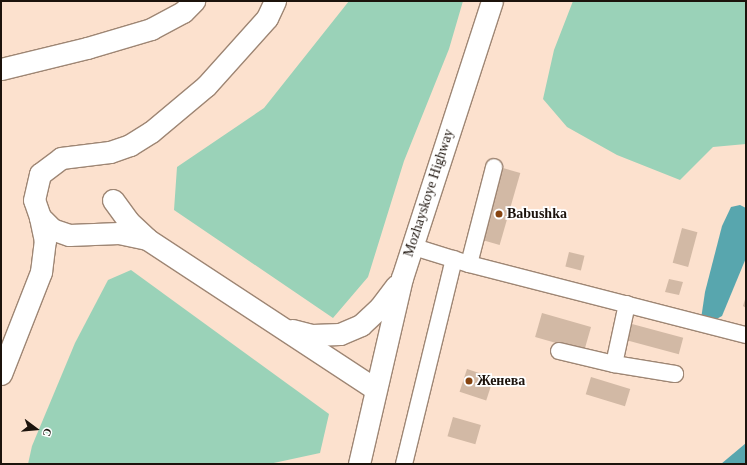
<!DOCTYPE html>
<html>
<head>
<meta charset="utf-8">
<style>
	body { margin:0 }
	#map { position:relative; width:747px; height:465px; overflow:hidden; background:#fce1ce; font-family:Georgia,serif }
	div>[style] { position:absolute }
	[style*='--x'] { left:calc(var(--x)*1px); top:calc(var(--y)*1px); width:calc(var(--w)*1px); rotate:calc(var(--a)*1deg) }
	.green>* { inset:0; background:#9ad2b8 }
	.water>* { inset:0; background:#58a6ae }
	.building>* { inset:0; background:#d2b9a5; transform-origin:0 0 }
	.roads { filter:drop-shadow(1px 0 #9e8674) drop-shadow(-1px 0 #9e8674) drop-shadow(0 1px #9e8674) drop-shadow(0 -1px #9e8674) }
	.minor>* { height:16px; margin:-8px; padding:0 8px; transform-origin:8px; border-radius:8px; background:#fff }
	.major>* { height:21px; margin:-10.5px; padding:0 10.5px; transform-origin:10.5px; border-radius:10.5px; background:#fff }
	.dots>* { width:11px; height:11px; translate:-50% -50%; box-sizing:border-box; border:2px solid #fff; border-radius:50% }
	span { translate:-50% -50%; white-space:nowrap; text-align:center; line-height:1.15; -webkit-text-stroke:3.5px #fff; paint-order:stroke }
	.street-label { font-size:14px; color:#1c130c }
	.poi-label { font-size:14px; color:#1c130c; font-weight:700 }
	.left { translate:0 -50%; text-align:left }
	.frame { position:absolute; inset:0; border:2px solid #1c130c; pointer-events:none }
	.north { position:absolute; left:16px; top:409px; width:40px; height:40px; -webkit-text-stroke:3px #fff; paint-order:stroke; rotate:106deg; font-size:11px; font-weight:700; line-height:16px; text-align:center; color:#1c130c }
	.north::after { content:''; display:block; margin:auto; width:14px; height:18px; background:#1c130c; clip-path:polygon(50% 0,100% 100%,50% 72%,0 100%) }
</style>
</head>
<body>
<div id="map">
	<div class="green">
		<i style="clip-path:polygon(349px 1px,463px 1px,449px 49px,404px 161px,368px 277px,333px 318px,174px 210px,177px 167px,264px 108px)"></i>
		<i style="clip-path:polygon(573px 1px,746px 1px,746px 144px,713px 147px,680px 180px,617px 155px,567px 127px,543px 99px,554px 50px)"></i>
		<i style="clip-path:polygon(131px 270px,329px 414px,320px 453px,269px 464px,28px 464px,32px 446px,75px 343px,108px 280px)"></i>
	</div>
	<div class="water">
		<i style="clip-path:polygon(740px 205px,746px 208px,746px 258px,722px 316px,713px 321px,701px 319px,705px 292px,722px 226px,731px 207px)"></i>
		<i style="clip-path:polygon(746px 443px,746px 464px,721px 464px)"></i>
	</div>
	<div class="building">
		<i style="left:503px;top:168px;width:18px;height:75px;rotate:16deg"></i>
		<i style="left:682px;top:228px;width:16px;height:36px;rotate:15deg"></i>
		<i style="left:569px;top:252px;width:16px;height:15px;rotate:14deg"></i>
		<i style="clip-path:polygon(669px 279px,683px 282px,679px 295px,665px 292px)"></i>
		<i style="clip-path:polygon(746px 296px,746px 308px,743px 306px)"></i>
		<i style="left:542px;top:313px;width:51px;height:25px;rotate:16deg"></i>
		<i style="left:632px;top:324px;width:53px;height:17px;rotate:15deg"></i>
		<i style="left:467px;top:369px;width:28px;height:24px;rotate:18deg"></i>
		<i style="left:591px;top:377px;width:41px;height:18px;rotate:17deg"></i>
		<i style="left:453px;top:417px;width:29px;height:20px;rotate:16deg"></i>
	</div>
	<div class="roads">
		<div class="minor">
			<i style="--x:411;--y:246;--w:61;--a:17.2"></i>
			<i style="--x:469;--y:264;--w:286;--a:14.4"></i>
			<i style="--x:469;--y:264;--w:100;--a:-75.5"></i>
			<i style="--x:627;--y:304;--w:61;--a:102.2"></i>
			<i style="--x:614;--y:364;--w:62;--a:9.3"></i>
			<i style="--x:559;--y:351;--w:57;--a:13.3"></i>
			<i style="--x:404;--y:464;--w:211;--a:-76.3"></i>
		</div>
		<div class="major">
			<i style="--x:1;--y:69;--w:89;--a:-13.7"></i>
			<i style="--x:87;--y:48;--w:67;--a:-16.5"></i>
			<i style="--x:151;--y:29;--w:36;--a:-28"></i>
			<i style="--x:183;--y:12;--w:16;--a:-45"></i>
			<i style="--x:113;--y:200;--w:26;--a:54"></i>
			<i style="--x:128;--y:221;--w:26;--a:43"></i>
			<i style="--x:147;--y:239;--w:273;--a:33.3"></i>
			<i style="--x:147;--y:239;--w:29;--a:-168"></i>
			<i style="--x:119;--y:233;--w:50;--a:177.7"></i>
			<i style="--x:69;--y:235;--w:18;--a:-161"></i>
			<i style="--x:52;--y:229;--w:17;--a:-135"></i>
			<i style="--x:40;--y:217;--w:18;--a:-109"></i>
			<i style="--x:34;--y:200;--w:27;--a:-77"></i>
			<i style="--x:40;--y:174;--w:26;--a:-37"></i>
			<i style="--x:61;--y:158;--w:49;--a:-7"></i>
			<i style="--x:110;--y:152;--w:21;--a:-19"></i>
			<i style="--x:130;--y:145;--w:25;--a:-32"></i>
			<i style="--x:151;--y:132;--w:72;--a:-39.9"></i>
			<i style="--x:206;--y:86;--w:91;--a:-48.1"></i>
			<i style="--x:267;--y:18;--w:19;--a:-65"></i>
			<i style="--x:292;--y:330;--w:21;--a:14"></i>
			<i style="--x:312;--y:335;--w:28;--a:-2"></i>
			<i style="--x:340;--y:334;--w:23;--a:-23"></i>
			<i style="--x:361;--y:325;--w:26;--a:-43"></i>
			<i style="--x:380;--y:307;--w:26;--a:-53"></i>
			<i style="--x:1;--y:374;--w:110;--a:-68.6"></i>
			<i style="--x:41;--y:272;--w:31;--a:-83"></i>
			<i style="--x:45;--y:241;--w:25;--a:-102"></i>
			<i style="--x:359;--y:464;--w:191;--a:-77"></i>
			<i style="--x:402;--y:278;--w:291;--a:-72"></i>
		</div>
	</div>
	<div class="dots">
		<i style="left:499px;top:214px;background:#864411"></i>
		<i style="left:469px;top:381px;background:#864411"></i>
	</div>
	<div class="street-label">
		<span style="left:429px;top:193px;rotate:-72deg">Mozhayskoye Highway</span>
	</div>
	<div class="poi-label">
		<span class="left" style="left:507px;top:214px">Babushka</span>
		<span class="left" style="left:477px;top:381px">Женева</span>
	</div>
	<div class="frame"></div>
	<div class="north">С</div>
</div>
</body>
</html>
